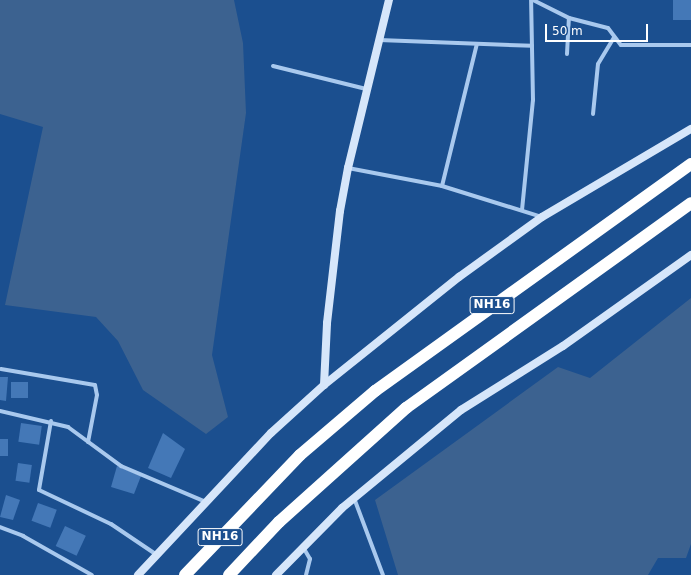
<!DOCTYPE html>
<html>
<head>
<meta charset="utf-8">
<style>
	body { margin:0 }
	#map { position:relative; width:691px; height:575px; overflow:hidden; background:#1b4f8f; font-family:"DejaVu Sans",sans-serif }
	div>[style] { position:absolute }
	[style*='--x'] { left:calc(var(--x)*1px); top:calc(var(--y)*1px); width:calc(var(--w)*1px); rotate:calc(var(--a)*1deg) }
	.water>* { inset:0; background:#3c6290 }
	.building>* { inset:0; background:#4478b7; transform-origin:0 0 }
	.street>* { height:4px; margin:-2px; padding:0 2px; transform-origin:2px; border-radius:2px; background:#a9c9ee }
	.secondary>* { height:8px; margin:-4px; padding:0 4px; transform-origin:4px; border-radius:4px; background:#d6e6fa }
	.highway>* { height:12px; margin:-6px; padding:0 6px; transform-origin:6px; border-radius:6px; background:#fff }
	span { translate:-50% -50%; white-space:nowrap; text-align:center; line-height:1.15; -webkit-text-stroke:3.5px #1b4f8f; paint-order:stroke }
	.shield-label span { padding:1px 3px; background:#1b4f8f; border:1px solid; border-radius:3px; -webkit-text-stroke-width:0 }
	.shield-label { font-size:12px; color:#fff; font-weight:700 }
	.scale { position:absolute; left:545px; top:24px; width:103px; height:18px; box-sizing:border-box; border:2px solid #fff; border-top:0; padding-left:5px; font-size:12px; line-height:14px; white-space:nowrap; color:#fff; -webkit-text-stroke:3px #1b4f8f; paint-order:stroke }
</style>
</head>
<body>
<div id="map">
	<div class="water">
		<i style="clip-path:polygon(0 0,234px 0,243px 43px,246px 113px,212px 355px,228px 417px,206px 434px,143px 390px,118px 341px,96px 317px,5px 305px,43px 127px,0 114px)"></i>
		<i style="clip-path:polygon(691px 298px,691px 544px,686px 558px,658px 558px,648px 575px,398px 575px,375px 500px,558px 367px,590px 378px)"></i>
	</div>
	<div class="building">
		<i style="left:673px;top:0;width:18px;height:20px"></i>
		<i style="clip-path:polygon(0 377px,8px 377px,6px 401px,0 400px)"></i>
		<i style="left:11px;top:382px;width:17px;height:16px"></i>
		<i style="left:21px;top:423px;width:21px;height:19px;rotate:8deg"></i>
		<i style="clip-path:polygon(163px 433px,185px 449px,171px 478px,148px 468px)"></i>
		<i style="left:0;top:439px;width:8px;height:17px"></i>
		<i style="left:18px;top:463px;width:14px;height:18px;rotate:8deg"></i>
		<i style="clip-path:polygon(117px 466px,141px 476px,134px 494px,111px 487px)"></i>
		<i style="clip-path:polygon(6px 495px,20px 500px,13px 520px,0 517px)"></i>
		<i style="left:38px;top:503px;width:20px;height:19px;rotate:20deg"></i>
		<i style="left:65px;top:526px;width:23px;height:22px;rotate:25deg"></i>
	</div>
	<div class="street">
		<i style="--x:533;--y:0;--w:40;--a:26.6"></i>
		<i style="--x:569;--y:18;--w:40;--a:14.4"></i>
		<i style="--x:608;--y:28;--w:21;--a:53"></i>
		<i style="--x:621;--y:45;--w:70;--a:0"></i>
		<i style="--x:379;--y:40;--w:153;--a:2.2"></i>
		<i style="--x:567;--y:54;--w:36;--a:-87"></i>
		<i style="--x:273;--y:66;--w:96;--a:13.9"></i>
		<i style="--x:593;--y:114;--w:50;--a:-84.3"></i>
		<i style="--x:598;--y:64;--w:31;--a:-59"></i>
		<i style="--x:348;--y:168;--w:96;--a:10.8"></i>
		<i style="--x:442;--y:186;--w:105;--a:17.2"></i>
		<i style="--x:442;--y:186;--w:146;--a:-76.2"></i>
		<i style="--x:522;--y:210;--w:111;--a:-84.3"></i>
		<i style="--x:533;--y:100;--w:100;--a:-91.1"></i>
		<i style="--x:1;--y:369;--w:95;--a:9.7"></i>
		<i style="--x:95;--y:385;--w:10;--a:79"></i>
		<i style="--x:97;--y:395;--w:48;--a:100.8"></i>
		<i style="--x:0;--y:411;--w:70;--a:13.2"></i>
		<i style="--x:68;--y:427;--w:66;--a:36.3"></i>
		<i style="--x:121;--y:466;--w:92;--a:23"></i>
		<i style="--x:51;--y:421;--w:70;--a:99.9"></i>
		<i style="--x:39;--y:490;--w:80;--a:25.3"></i>
		<i style="--x:111;--y:524;--w:55;--a:34"></i>
		<i style="--x:354;--y:498;--w:82;--a:69.4"></i>
		<i style="--x:0;--y:527;--w:25;--a:21"></i>
		<i style="--x:23;--y:536;--w:79;--a:29.5"></i>
		<i style="--x:303;--y:547;--w:14;--a:60"></i>
		<i style="--x:310;--y:559;--w:16;--a:104"></i>
	</div>
	<div class="secondary">
		<i style="--x:324;--y:385;--w:62;--a:-87.2"></i>
		<i style="--x:327;--y:323;--w:113;--a:-83.4"></i>
		<i style="--x:340;--y:211;--w:44;--a:-79.5"></i>
		<i style="--x:348;--y:168;--w:173;--a:-76.3"></i>
		<i style="--x:138;--y:575;--w:195;--a:-46.9"></i>
		<i style="--x:271;--y:433;--w:72;--a:-42.2"></i>
		<i style="--x:324;--y:385;--w:173;--a:-38.7"></i>
		<i style="--x:459;--y:277;--w:102;--a:-35.9"></i>
		<i style="--x:542;--y:217;--w:173;--a:-30.6"></i>
		<i style="--x:276;--y:575;--w:94;--a:-45.4"></i>
		<i style="--x:342;--y:508;--w:154;--a:-39.5"></i>
		<i style="--x:461;--y:410;--w:120;--a:-32.1"></i>
		<i style="--x:563;--y:346;--w:157;--a:-35.4"></i>
	</div>
	<div class="highway">
		<i style="--x:185;--y:575;--w:166;--a:-46.2"></i>
		<i style="--x:300;--y:455;--w:99;--a:-40.5"></i>
		<i style="--x:375;--y:391;--w:389;--a:-35.7"></i>
		<i style="--x:229;--y:575;--w:73;--a:-46.7"></i>
		<i style="--x:279;--y:522;--w:171;--a:-41.9"></i>
		<i style="--x:406;--y:408;--w:351;--a:-35.7"></i>
	</div>
	<div class="shield-label">
		<span style="left:492px;top:305px">NH16</span>
		<span style="left:220px;top:537px">NH16</span>
	</div>
	<div class="scale">50 m</div>
</div>
</body>
</html>
